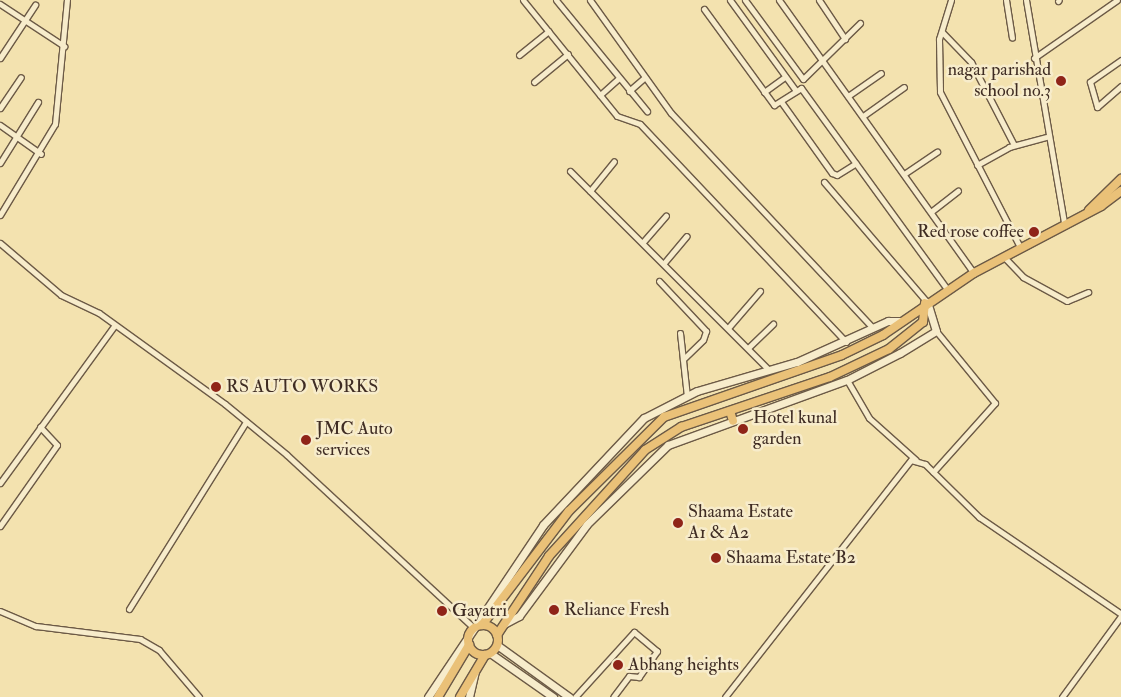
<!DOCTYPE html>
<html>
<head>
<meta charset="utf-8">
<style>
	body { margin:0 }
	#map { position:relative; width:1121px; height:697px; overflow:hidden; background:#f3e2af; font-family:"IM FELL Double Pica",serif }
	div>[style] { position:absolute }
	[style*='--x'] { left:calc(var(--x)*1px); top:calc(var(--y)*1px); width:calc(var(--w)*1px); rotate:calc(var(--a)*1deg) }
	.roads { filter:drop-shadow(1px 0 #6c5a46) drop-shadow(-1px 0 #6c5a46) drop-shadow(0 1px #6c5a46) drop-shadow(0 -1px #6c5a46) }
	.street>* { height:5px; margin:-2.5px; padding:0 2.5px; transform-origin:2.5px; border-radius:2.5px; background:#f7eccb }
	.secondary>* { height:7px; margin:-3.5px; padding:0 3.5px; transform-origin:3.5px; border-radius:3.5px; background:#f7eccb }
	.primary>* { height:8px; margin:-4px; padding:0 4px; transform-origin:4px; border-radius:4px; background:#eac178 }
	.primary>.ring { margin:-4px; padding:0; box-sizing:content-box; background:none; border:8px solid #eac178; border-radius:50% }
	.dots>* { width:14px; height:14px; translate:-50% -50%; box-sizing:border-box; border:2px solid #f7eccb; border-radius:50% }
	span { translate:-50% -50%; white-space:nowrap; text-align:center; line-height:1.15; -webkit-text-stroke:5px #f7eccb; paint-order:stroke }
	.poi-label { font-size:18px; color:#3f2c23 }
	.right { translate:-100% -50%; text-align:right }
	.left { translate:0 -50%; text-align:left }
</style>
</head>
<body>
<div id="map">
	<div class="roads">
		<div class="street">
			<i style="--x:523;--y:0;--w:149;--a:51"></i>
			<i style="--x:617;--y:116;--w:24;--a:19"></i>
			<i style="--x:640;--y:124;--w:300;--a:46.6"></i>
			<i style="--x:556;--y:0;--w:144;--a:50.7"></i>
			<i style="--x:590;--y:0;--w:139;--a:54.4"></i>
			<i style="--x:671;--y:113;--w:295;--a:46.8"></i>
			<i style="--x:730;--y:0;--w:112;--a:54"></i>
			<i style="--x:745;--y:0;--w:98;--a:53.7"></i>
			<i style="--x:803;--y:79;--w:80;--a:-44.5"></i>
			<i style="--x:779;--y:0;--w:335;--a:54.5"></i>
			<i style="--x:819;--y:0;--w:47;--a:56.3"></i>
			<i style="--x:951;--y:0;--w:41;--a:107.1"></i>
			<i style="--x:939;--y:39;--w:53;--a:88.9"></i>
			<i style="--x:940;--y:92;--w:174;--a:62.7"></i>
			<i style="--x:1006;--y:0;--w:38;--a:81"></i>
			<i style="--x:1026;--y:0;--w:226;--a:80.3"></i>
			<i style="--x:1058;--y:1;--w:1;--a:-45"></i>
			<i style="--x:0;--y:4;--w:77;--a:33.3"></i>
			<i style="--x:704;--y:9;--w:119;--a:53.9"></i>
			<i style="--x:774;--y:105;--w:32;--a:-32"></i>
			<i style="--x:801;--y:88;--w:250;--a:54"></i>
			<i style="--x:942;--y:32;--w:42;--a:46"></i>
			<i style="--x:971;--y:62;--w:93;--a:62.6"></i>
			<i style="--x:519;--y:55;--w:38;--a:-39"></i>
			<i style="--x:0;--y:58;--w:64;--a:-56.6"></i>
			<i style="--x:1034;--y:58;--w:101;--a:-34.9"></i>
			<i style="--x:1121;--y:60;--w:38;--a:145"></i>
			<i style="--x:1090;--y:82;--w:26;--a:74"></i>
			<i style="--x:1097;--y:107;--w:32;--a:-41"></i>
			<i style="--x:534;--y:82;--w:44;--a:-39.5"></i>
			<i style="--x:629;--y:91;--w:20;--a:-41"></i>
			<i style="--x:764;--y:92;--w:26;--a:-36"></i>
			<i style="--x:600;--y:95;--w:25;--a:-42"></i>
			<i style="--x:848;--y:96;--w:40;--a:-34.9"></i>
			<i style="--x:782;--y:103;--w:86;--a:54.5"></i>
			<i style="--x:832;--y:173;--w:5;--a:22"></i>
			<i style="--x:837;--y:175;--w:22;--a:-32"></i>
			<i style="--x:0;--y:108;--w:37;--a:-56"></i>
			<i style="--x:863;--y:116;--w:50;--a:-35.3"></i>
			<i style="--x:0;--y:125;--w:50;--a:35.3"></i>
			<i style="--x:0;--y:163;--w:72;--a:-58.1"></i>
			<i style="--x:977;--y:165;--w:37;--a:-29"></i>
			<i style="--x:1009;--y:147;--w:38;--a:-15"></i>
			<i style="--x:570;--y:171;--w:281;--a:45"></i>
			<i style="--x:904;--y:174;--w:40;--a:-34"></i>
			<i style="--x:824;--y:182;--w:158;--a:49.4"></i>
			<i style="--x:590;--y:191;--w:38;--a:-51"></i>
			<i style="--x:932;--y:211;--w:33;--a:-38"></i>
			<i style="--x:0;--y:215;--w:106;--a:-58.9"></i>
			<i style="--x:55;--y:124;--w:125;--a:-84.5"></i>
			<i style="--x:643;--y:242;--w:35;--a:-49"></i>
			<i style="--x:0;--y:243;--w:80;--a:40.4"></i>
			<i style="--x:61;--y:295;--w:42;--a:25.3"></i>
			<i style="--x:99;--y:313;--w:155;--a:35.8"></i>
			<i style="--x:225;--y:404;--w:80;--a:39.4"></i>
			<i style="--x:287;--y:455;--w:255;--a:42.8"></i>
			<i style="--x:1004;--y:257;--w:28;--a:46"></i>
			<i style="--x:1023;--y:277;--w:50;--a:28.6"></i>
			<i style="--x:1067;--y:301;--w:23;--a:-23"></i>
			<i style="--x:664;--y:263;--w:35;--a:-50"></i>
			<i style="--x:659;--y:281;--w:69;--a:46.8"></i>
			<i style="--x:706;--y:331;--w:9;--a:108"></i>
			<i style="--x:703;--y:340;--w:28;--a:136"></i>
			<i style="--x:728;--y:328;--w:49;--a:-49.1"></i>
			<i style="--x:680;--y:333;--w:63;--a:83.7"></i>
			<i style="--x:748;--y:348;--w:35;--a:-44"></i>
			<i style="--x:847;--y:380;--w:44;--a:59.9"></i>
			<i style="--x:869;--y:418;--w:63;--a:41.8"></i>
			<i style="--x:933;--y:472;--w:93;--a:-48.1"></i>
			<i style="--x:995;--y:403;--w:93;--a:-129.3"></i>
			<i style="--x:0;--y:483;--w:195;--a:-54"></i>
			<i style="--x:0;--y:526;--w:99;--a:-54.9"></i>
			<i style="--x:57;--y:445;--w:25;--a:-133"></i>
			<i style="--x:129;--y:609;--w:221;--a:-58"></i>
			<i style="--x:0;--y:611;--w:39;--a:23"></i>
			<i style="--x:36;--y:626;--w:105;--a:7.1"></i>
			<i style="--x:140;--y:639;--w:22;--a:30"></i>
			<i style="--x:159;--y:650;--w:62;--a:49.6"></i>
			<i style="--x:575;--y:697;--w:88;--a:-47.8"></i>
			<i style="--x:634;--y:632;--w:30;--a:40"></i>
			<i style="--x:657;--y:651;--w:32;--a:125"></i>
			<i style="--x:639;--y:677;--w:10;--a:-174"></i>
			<i style="--x:629;--y:676;--w:26;--a:127"></i>
			<i style="--x:725;--y:697;--w:301;--a:-51.9"></i>
			<i style="--x:911;--y:460;--w:15;--a:16"></i>
			<i style="--x:925;--y:464;--w:76;--a:44.5"></i>
			<i style="--x:979;--y:517;--w:172;--a:34.3"></i>
			<i style="--x:1062;--y:697;--w:100;--a:-53.9"></i>
		</div>
		<div class="secondary">
			<i style="--x:504;--y:624;--w:17;--a:-28"></i>
			<i style="--x:519;--y:616;--w:114;--a:-53.5"></i>
			<i style="--x:587;--y:524;--w:113;--a:-44.3"></i>
			<i style="--x:668;--y:445;--w:190;--a:-20"></i>
			<i style="--x:847;--y:380;--w:59;--a:-27"></i>
			<i style="--x:900;--y:353;--w:42;--a:-31.4"></i>
			<i style="--x:936;--y:331;--w:30;--a:-107"></i>
			<i style="--x:497;--y:645;--w:89;--a:35.8"></i>
			<i style="--x:490;--y:653;--w:77;--a:34.9"></i>
			<i style="--x:428;--y:697;--w:207;--a:-56.2"></i>
			<i style="--x:543;--y:525;--w:147;--a:-46.7"></i>
			<i style="--x:644;--y:418;--w:59;--a:-27"></i>
			<i style="--x:697;--y:391;--w:104;--a:-16.2"></i>
			<i style="--x:797;--y:362;--w:100;--a:-24.3"></i>
			<i style="--x:888;--y:321;--w:13;--a:0"></i>
			<i style="--x:469;--y:697;--w:26;--a:-77"></i>
		</div>
		<div class="primary">
			<i style="--x:1089;--y:210;--w:45;--a:-44.1"></i>
			<i style="--x:730;--y:411;--w:10;--a:73"></i>
			<i style="--x:482;--y:625;--w:143;--a:-52.7"></i>
			<i style="--x:569;--y:511;--w:134;--a:-44.7"></i>
			<i style="--x:664;--y:417;--w:188;--a:-19.2"></i>
			<i style="--x:842;--y:355;--w:46;--a:-26"></i>
			<i style="--x:883;--y:335;--w:110;--a:-34.3"></i>
			<i style="--x:974;--y:273;--w:144;--a:-27.8"></i>
			<i style="--x:1101;--y:206;--w:25;--a:-37"></i>
			<i class="ring" style="left:468px;top:625px;width:22px;height:22px"></i>
			<i style="--x:497;--y:635;--w:95;--a:-56.6"></i>
			<i style="--x:549;--y:556;--w:143;--a:-47.8"></i>
			<i style="--x:645;--y:450;--w:43;--a:-32.6"></i>
			<i style="--x:681;--y:427;--w:157;--a:-18.6"></i>
			<i style="--x:830;--y:377;--w:65;--a:-25.4"></i>
			<i style="--x:889;--y:349;--w:43;--a:-38.5"></i>
			<i style="--x:923;--y:322;--w:19;--a:-84"></i>
			<i style="--x:438;--y:697;--w:61;--a:-59.2"></i>
			<i style="--x:460;--y:697;--w:49;--a:-59.2"></i>
		</div>
	</div>
	<div class="dots">
		<i style="left:1061px;top:81px;background:#8f2418"></i>
		<i style="left:1034px;top:232px;background:#8f2418"></i>
		<i style="left:216px;top:387px;background:#8f2418"></i>
		<i style="left:743px;top:429px;background:#8f2418"></i>
		<i style="left:306px;top:440px;background:#8f2418"></i>
		<i style="left:678px;top:523px;background:#8f2418"></i>
		<i style="left:716px;top:558px;background:#8f2418"></i>
		<i style="left:554px;top:610px;background:#8f2418"></i>
		<i style="left:442px;top:611px;background:#8f2418"></i>
		<i style="left:618px;top:665px;background:#8f2418"></i>
	</div>
	<div class="poi-label">
		<span class="right" style="left:1051px;top:81px">nagar parishad<br>school no.3</span>
		<span class="right" style="left:1024px;top:232px">Red rose coffee</span>
		<span class="left" style="left:226px;top:387px">RS AUTO WORKS</span>
		<span class="left" style="left:753px;top:429px">Hotel kunal<br>garden</span>
		<span class="left" style="left:316px;top:440px">JMC Auto<br>services</span>
		<span class="left" style="left:688px;top:523px">Shaama Estate<br>A1 &amp; A2</span>
		<span class="left" style="left:726px;top:558px">Shaama Estate B2</span>
		<span class="left" style="left:564px;top:610px">Reliance Fresh</span>
		<span class="left" style="left:452px;top:611px">Gayatri</span>
		<span class="left" style="left:628px;top:665px">Abhang heights</span>
	</div>
</div>
</body>
</html>
